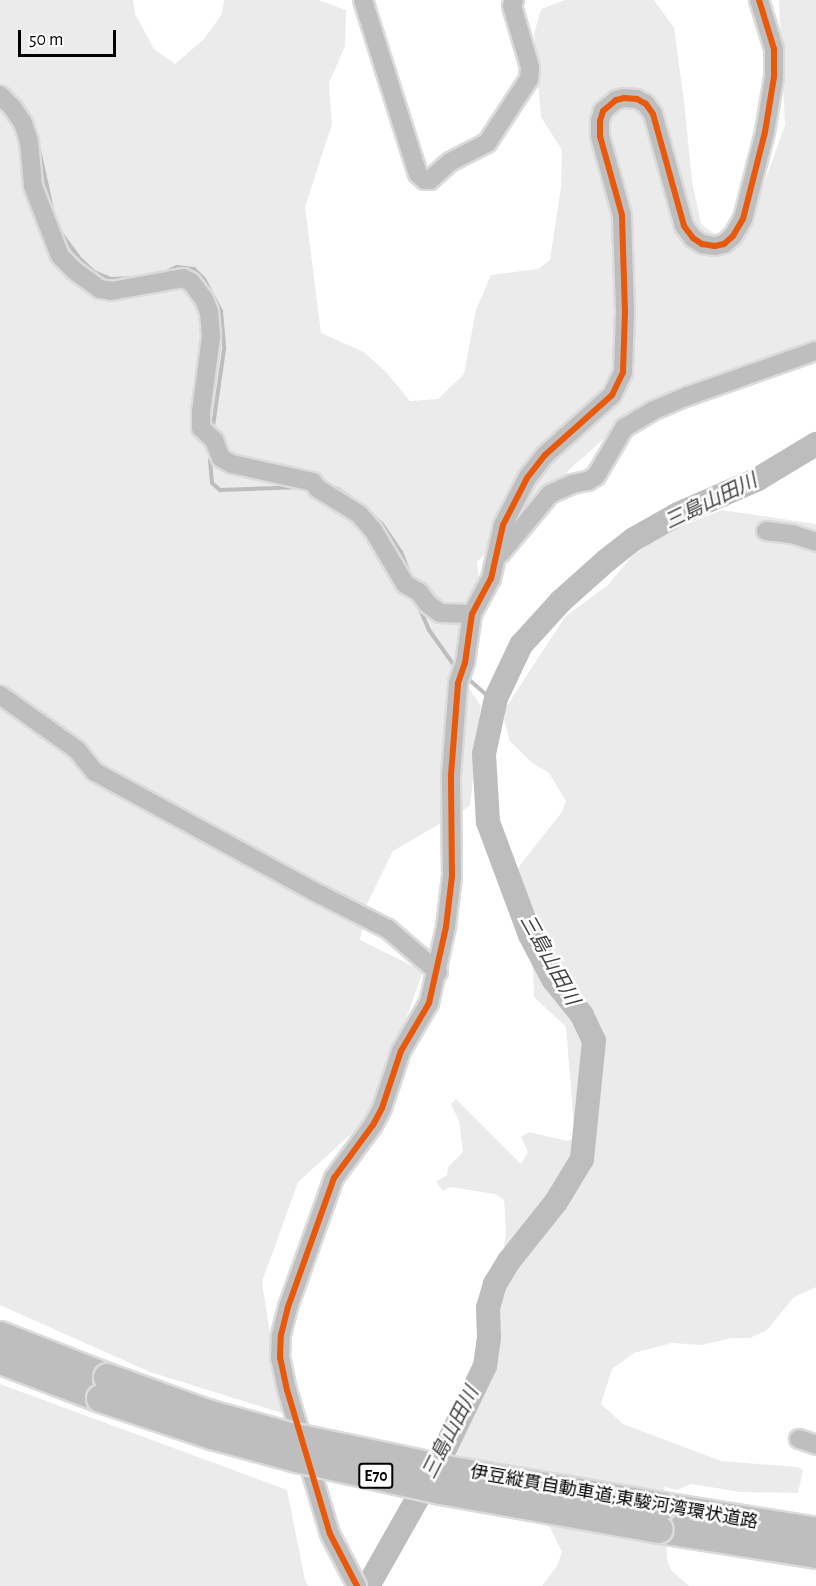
<!DOCTYPE html>
<html>
<head>
<meta charset="utf-8">
<style>
	body { margin:0 }
	#map { position:relative; width:816px; height:1586px; overflow:hidden; background:#fff; font-family:"Alegreya Sans","Noto Sans JP",sans-serif }
	div>[style] { position:absolute }
	[style*='--x'] { left:calc(var(--x)*1px); top:calc(var(--y)*1px); width:calc(var(--w)*1px); rotate:calc(var(--a)*1deg) }
	.green>* { inset:0; background:#ebebeb }
	.stream>* { height:4px; margin:-2px; padding:0 2px; transform-origin:2px; border-radius:2px; background:#bdbdbd }
	.river>* { height:24px; margin:-12px; padding:0 12px; transform-origin:12px; border-radius:12px; background:#bdbdbd }
	.roads { filter:drop-shadow(2px 0 #dbdbdb) drop-shadow(-2px 0 #dbdbdb) drop-shadow(0 2px #dbdbdb) drop-shadow(0 -2px #dbdbdb) }
	.minor>* { height:18px; margin:-9px; padding:0 9px; transform-origin:9px; border-radius:9px; background:#bebebe }
	.highway>* { height:27px; margin:-13.5px; padding:0 13.5px; transform-origin:13.5px; border-radius:13.5px; background:#bebebe }
	.bridges { filter:drop-shadow(2px 0 #dbdbdb) drop-shadow(-2px 0 #dbdbdb) drop-shadow(0 2px #dbdbdb) drop-shadow(0 -2px #dbdbdb) }
	.highway-bridge>* { height:27px; margin:-13.5px; padding:0 13.5px; transform-origin:13.5px; border-radius:13.5px; background:#bebebe }
	.cycleway>* { height:6px; margin:-3px; padding:0 3px; transform-origin:3px; border-radius:3px; background:#e8590c }
	span { translate:-50% -50%; white-space:nowrap; text-align:center; line-height:1.15; -webkit-text-stroke:5px #fff; paint-order:stroke }
	.shield-label span { padding:2px 4px; background:#fff; border:2px solid; border-radius:4px; -webkit-text-stroke-width:0 }
	.shield-label { font-size:16px; color:#000; font-weight:700 }
	.street-label { font-size:18px; color:#000 }
	.water-label { font-size:20px; color:#424242; font-style:italic }
	.scale { position:absolute; left:18px; top:30px; width:98px; height:27px; box-sizing:border-box; border:3px solid #000; border-top:0; padding-left:8px; font-size:18px; line-height:21px; white-space:nowrap; color:#000; -webkit-text-stroke:4px #fff; paint-order:stroke }
</style>
</head>
<body>
<div id="map">
	<div class="green">
		<i style="clip-path:polygon(0 0,133px 0,135px 14px,154px 49px,175px 64px,204px 39px,222px 14px,224px 0,318px 0,346px 10px,345px 46px,329px 83px,332px 124px,305px 207px,321px 333px,364px 352px,387px 373px,410px 401px,438px 399px,464px 374px,476px 310px,491px 275px,538px 269px,550px 260px,561px 187px,562px 150px,541px 117px,534px 34px,541px 9px,565px 0,654px 0,674px 28px,684px 101px,692px 181px,701px 224px,715px 234px,751px 220px,785px 125px,779px 0,816px 0,816px 348px,640px 407px,573px 466px,477px 562px,482px 619px,466px 684px,481px 706px,470px 806px,393px 851px,367px 904px,360px 940px,423px 971px,372px 1115px,298px 1182px,262px 1282px,282px 1413px,150px 1372px,0 1305px)"></i>
		<i style="clip-path:polygon(722px 510px,816px 524px,816px 1287px,793px 1298px,767px 1330px,750px 1338px,731px 1338px,702px 1345px,672px 1343px,634px 1353px,612px 1369px,601px 1404px,623px 1424px,721px 1461px,797px 1467px,803px 1470px,798px 1493px,741px 1492px,691px 1484px,677px 1490px,664px 1487px,667px 1559px,671px 1570px,689px 1586px,542px 1586px,557px 1566px,562px 1552px,548px 1523px,497px 1468px,467px 1462px,455px 1453px,469px 1426px,474px 1395px,496px 1318px,506px 1230px,504px 1200px,495px 1194px,450px 1187px,443px 1191px,436px 1182px,447px 1175px,448px 1167px,463px 1152px,459px 1121px,451px 1104px,456px 1099px,521px 1164px,528px 1152px,521px 1137px,529px 1132px,567px 1141px,575px 1138px,566px 1027px,534px 997px,531px 922px,514px 877px,520px 865px,562px 812px,566px 801px,549px 773px,531px 762px,510px 741px,504px 720px,506px 707px,565px 617px,609px 584px,631px 557px,654px 540px,669px 531px)"></i>
		<i style="clip-path:polygon(0 1384px,287px 1490px,305px 1580px,308px 1586px,0 1586px)"></i>
	</div>
	<div class="stream">
		<i style="--x:38;--y:145;--w:71;--a:77.7"></i>
		<i style="--x:58;--y:229;--w:34;--a:54"></i>
		<i style="--x:78;--y:257;--w:22;--a:43"></i>
		<i style="--x:94;--y:272;--w:18;--a:22"></i>
		<i style="--x:111;--y:279;--w:26;--a:-2"></i>
		<i style="--x:164;--y:273;--w:14;--a:-25"></i>
		<i style="--x:177;--y:267;--w:17;--a:7"></i>
		<i style="--x:194;--y:269;--w:14;--a:45"></i>
		<i style="--x:204;--y:279;--w:36;--a:62"></i>
		<i style="--x:221;--y:311;--w:38;--a:85"></i>
		<i style="--x:224;--y:349;--w:78;--a:98.1"></i>
		<i style="--x:210;--y:460;--w:23;--a:85"></i>
		<i style="--x:212;--y:483;--w:11;--a:41"></i>
		<i style="--x:220;--y:490;--w:83;--a:-2.1"></i>
		<i style="--x:331;--y:488;--w:7;--a:8"></i>
		<i style="--x:338;--y:489;--w:28;--a:35"></i>
		<i style="--x:361;--y:505;--w:28;--a:42"></i>
		<i style="--x:382;--y:524;--w:34;--a:56"></i>
		<i style="--x:401;--y:552;--w:25;--a:69"></i>
		<i style="--x:417;--y:603;--w:30;--a:66"></i>
		<i style="--x:429;--y:630;--w:47;--a:54.6"></i>
		<i style="--x:466;--y:677;--w:38;--a:41"></i>
	</div>
	<div class="river">
		<i style="--x:368;--y:1586;--w:148;--a:-60.5"></i>
		<i style="--x:441;--y:1457;--w:101;--a:-64.2"></i>
		<i style="--x:485;--y:1366;--w:29;--a:-82"></i>
		<i style="--x:489;--y:1337;--w:29;--a:-92"></i>
		<i style="--x:488;--y:1308;--w:25;--a:-74"></i>
		<i style="--x:495;--y:1284;--w:27;--a:-59"></i>
		<i style="--x:509;--y:1261;--w:75;--a:-51.5"></i>
		<i style="--x:556;--y:1202;--w:50;--a:-58.8"></i>
		<i style="--x:582;--y:1159;--w:119;--a:-84.2"></i>
		<i style="--x:594;--y:1041;--w:29;--a:-115"></i>
		<i style="--x:582;--y:1015;--w:46;--a:-128.9"></i>
		<i style="--x:553;--y:979;--w:50;--a:-117.6"></i>
		<i style="--x:530;--y:935;--w:121;--a:-110.4"></i>
		<i style="--x:488;--y:822;--w:68;--a:-93.4"></i>
		<i style="--x:484;--y:754;--w:57;--a:-77.9"></i>
		<i style="--x:496;--y:698;--w:59;--a:-64.7"></i>
		<i style="--x:521;--y:645;--w:59;--a:-47.7"></i>
		<i style="--x:561;--y:601;--w:62;--a:-41.7"></i>
		<i style="--x:607;--y:560;--w:34;--a:-38"></i>
		<i style="--x:634;--y:539;--w:51;--a:-29.6"></i>
		<i style="--x:678;--y:514;--w:87;--a:-23.6"></i>
		<i style="--x:758;--y:479;--w:68;--a:-31.1"></i>
	</div>
	<div class="roads">
		<div class="minor">
			<i style="--x:363;--y:0;--w:182;--a:72.5"></i>
			<i style="--x:418;--y:174;--w:9;--a:41"></i>
			<i style="--x:425;--y:180;--w:5;--a:0"></i>
			<i style="--x:430;--y:180;--w:27;--a:-42"></i>
			<i style="--x:450;--y:162;--w:42;--a:-27.2"></i>
			<i style="--x:487;--y:143;--w:77;--a:-56.7"></i>
			<i style="--x:529;--y:79;--w:12;--a:-85"></i>
			<i style="--x:530;--y:67;--w:64;--a:-106.4"></i>
			<i style="--x:512;--y:6;--w:6;--a:-72"></i>
			<i style="--x:0;--y:95;--w:17;--a:45"></i>
			<i style="--x:12;--y:107;--w:19;--a:55"></i>
			<i style="--x:23;--y:123;--w:19;--a:72"></i>
			<i style="--x:29;--y:141;--w:45;--a:84.9"></i>
			<i style="--x:33;--y:186;--w:75;--a:68.9"></i>
			<i style="--x:60;--y:256;--w:21;--a:45"></i>
			<i style="--x:75;--y:271;--w:31;--a:36"></i>
			<i style="--x:100;--y:289;--w:11;--a:10"></i>
			<i style="--x:111;--y:291;--w:73;--a:-10.2"></i>
			<i style="--x:183;--y:278;--w:9;--a:27"></i>
			<i style="--x:191;--y:282;--w:21;--a:53"></i>
			<i style="--x:204;--y:299;--w:14;--a:69"></i>
			<i style="--x:209;--y:312;--w:25;--a:85"></i>
			<i style="--x:211;--y:337;--w:76;--a:97.6"></i>
			<i style="--x:201;--y:412;--w:16;--a:90"></i>
			<i style="--x:201;--y:428;--w:18;--a:43"></i>
			<i style="--x:214;--y:440;--w:19;--a:69"></i>
			<i style="--x:221;--y:458;--w:13;--a:29"></i>
			<i style="--x:232;--y:464;--w:83;--a:12.5"></i>
			<i style="--x:313;--y:482;--w:7;--a:56"></i>
			<i style="--x:317;--y:488;--w:49;--a:31.8"></i>
			<i style="--x:359;--y:514;--w:21;--a:49"></i>
			<i style="--x:373;--y:530;--w:63;--a:59.3"></i>
			<i style="--x:405;--y:584;--w:16;--a:30"></i>
			<i style="--x:419;--y:592;--w:15;--a:53"></i>
			<i style="--x:428;--y:604;--w:15;--a:37"></i>
			<i style="--x:440;--y:613;--w:32;--a:2"></i>
			<i style="--x:766;--y:531;--w:26;--a:7"></i>
			<i style="--x:792;--y:534;--w:25;--a:18"></i>
			<i style="--x:500;--y:554;--w:78;--a:-50.2"></i>
			<i style="--x:550;--y:494;--w:24;--a:-24"></i>
			<i style="--x:572;--y:484;--w:16;--a:-11"></i>
			<i style="--x:588;--y:481;--w:9;--a:-32"></i>
			<i style="--x:596;--y:476;--w:56;--a:-59.7"></i>
			<i style="--x:624;--y:428;--w:33;--a:-31"></i>
			<i style="--x:652;--y:411;--w:39;--a:-23"></i>
			<i style="--x:688;--y:396;--w:136;--a:-19.4"></i>
			<i style="--x:0;--y:695;--w:95;--a:35.5"></i>
			<i style="--x:77;--y:750;--w:28;--a:51"></i>
			<i style="--x:95;--y:772;--w:257;--a:28.6"></i>
			<i style="--x:321;--y:895;--w:75;--a:26.9"></i>
			<i style="--x:388;--y:929;--w:66;--a:40.7"></i>
			<i style="--x:799;--y:1439;--w:18;--a:19"></i>
			<i style="--x:357;--y:1586;--w:59;--a:-117.4"></i>
			<i style="--x:330;--y:1534;--w:150;--a:-106.6"></i>
			<i style="--x:287;--y:1390;--w:33;--a:-102"></i>
			<i style="--x:280;--y:1358;--w:23;--a:-88"></i>
			<i style="--x:281;--y:1335;--w:29;--a:-76"></i>
			<i style="--x:288;--y:1307;--w:137;--a:-70.4"></i>
			<i style="--x:334;--y:1178;--w:66;--a:-53.7"></i>
			<i style="--x:373;--y:1125;--w:19;--a:-62"></i>
			<i style="--x:382;--y:1108;--w:60;--a:-71.6"></i>
			<i style="--x:401;--y:1051;--w:56;--a:-59.7"></i>
			<i style="--x:429;--y:1003;--w:78;--a:-77.4"></i>
			<i style="--x:446;--y:927;--w:51;--a:-83.3"></i>
			<i style="--x:452;--y:876;--w:101;--a:-90.6"></i>
			<i style="--x:451;--y:775;--w:92;--a:-85.6"></i>
			<i style="--x:458;--y:683;--w:21;--a:-71"></i>
			<i style="--x:465;--y:663;--w:49;--a:-81.9"></i>
			<i style="--x:472;--y:614;--w:40;--a:-62"></i>
			<i style="--x:491;--y:579;--w:55;--a:-77.5"></i>
			<i style="--x:503;--y:525;--w:53;--a:-62.9"></i>
			<i style="--x:527;--y:478;--w:29;--a:-52"></i>
			<i style="--x:545;--y:455;--w:90;--a:-41.8"></i>
			<i style="--x:612;--y:395;--w:25;--a:-64"></i>
			<i style="--x:623;--y:372;--w:60;--a:-88.1"></i>
			<i style="--x:625;--y:312;--w:97;--a:-91.8"></i>
			<i style="--x:622;--y:215;--w:82;--a:-105.6"></i>
			<i style="--x:600;--y:136;--w:15;--a:-90"></i>
			<i style="--x:600;--y:121;--w:10;--a:-73"></i>
			<i style="--x:603;--y:111;--w:17;--a:-40"></i>
			<i style="--x:616;--y:100;--w:8;--a:-14"></i>
			<i style="--x:624;--y:98;--w:13;--a:4"></i>
			<i style="--x:637;--y:99;--w:10;--a:29"></i>
			<i style="--x:646;--y:104;--w:12;--a:55"></i>
			<i style="--x:653;--y:114;--w:116;--a:74.5"></i>
			<i style="--x:684;--y:226;--w:15;--a:53"></i>
			<i style="--x:693;--y:238;--w:11;--a:34"></i>
			<i style="--x:702;--y:244;--w:13;--a:9"></i>
			<i style="--x:715;--y:246;--w:9;--a:-13"></i>
			<i style="--x:724;--y:244;--w:12;--a:-42"></i>
			<i style="--x:733;--y:236;--w:20;--a:-60"></i>
			<i style="--x:743;--y:219;--w:90;--a:-75.8"></i>
			<i style="--x:765;--y:132;--w:56;--a:-80.7"></i>
			<i style="--x:774;--y:77;--w:28;--a:-90"></i>
			<i style="--x:774;--y:49;--w:51;--a:-107"></i>
		</div>
		<div class="highway">
			<i style="--x:0;--y:1335;--w:115;--a:21.4"></i>
			<i style="--x:0;--y:1360;--w:107;--a:20.8"></i>
			<i style="--x:662;--y:1506;--w:156;--a:9.2"></i>
			<i style="--x:659;--y:1529;--w:159;--a:9"></i>
		</div>
	</div>
	<div class="bridges">
		<div class="highway-bridge">
			<i style="--x:107;--y:1377;--w:106;--a:19.8"></i>
			<i style="--x:207;--y:1413;--w:86;--a:15.5"></i>
			<i style="--x:290;--y:1436;--w:159;--a:11.9"></i>
			<i style="--x:446;--y:1469;--w:219;--a:9.7"></i>
			<i style="--x:100;--y:1398;--w:117;--a:18.4"></i>
			<i style="--x:211;--y:1435;--w:88;--a:15.1"></i>
			<i style="--x:296;--y:1458;--w:148;--a:12.5"></i>
			<i style="--x:440;--y:1490;--w:222;--a:10.1"></i>
		</div>
	</div>
	<div class="cycleway">
		<i style="--x:357;--y:1586;--w:59;--a:-117.4"></i>
		<i style="--x:330;--y:1534;--w:150;--a:-106.6"></i>
		<i style="--x:287;--y:1390;--w:33;--a:-102"></i>
		<i style="--x:280;--y:1358;--w:23;--a:-88"></i>
		<i style="--x:281;--y:1335;--w:29;--a:-76"></i>
		<i style="--x:288;--y:1307;--w:137;--a:-70.4"></i>
		<i style="--x:334;--y:1178;--w:66;--a:-53.7"></i>
		<i style="--x:373;--y:1125;--w:19;--a:-62"></i>
		<i style="--x:382;--y:1108;--w:60;--a:-71.6"></i>
		<i style="--x:401;--y:1051;--w:56;--a:-59.7"></i>
		<i style="--x:429;--y:1003;--w:78;--a:-77.4"></i>
		<i style="--x:446;--y:927;--w:51;--a:-83.3"></i>
		<i style="--x:452;--y:876;--w:101;--a:-90.6"></i>
		<i style="--x:451;--y:775;--w:92;--a:-85.6"></i>
		<i style="--x:458;--y:683;--w:21;--a:-71"></i>
		<i style="--x:465;--y:663;--w:49;--a:-81.9"></i>
		<i style="--x:472;--y:614;--w:40;--a:-62"></i>
		<i style="--x:491;--y:579;--w:55;--a:-77.5"></i>
		<i style="--x:503;--y:525;--w:53;--a:-62.9"></i>
		<i style="--x:527;--y:478;--w:29;--a:-52"></i>
		<i style="--x:545;--y:455;--w:90;--a:-41.8"></i>
		<i style="--x:612;--y:395;--w:25;--a:-64"></i>
		<i style="--x:623;--y:372;--w:60;--a:-88.1"></i>
		<i style="--x:625;--y:312;--w:97;--a:-91.8"></i>
		<i style="--x:622;--y:215;--w:82;--a:-105.6"></i>
		<i style="--x:600;--y:136;--w:15;--a:-90"></i>
		<i style="--x:600;--y:121;--w:10;--a:-73"></i>
		<i style="--x:603;--y:111;--w:17;--a:-40"></i>
		<i style="--x:616;--y:100;--w:8;--a:-14"></i>
		<i style="--x:624;--y:98;--w:13;--a:4"></i>
		<i style="--x:637;--y:99;--w:10;--a:29"></i>
		<i style="--x:646;--y:104;--w:12;--a:55"></i>
		<i style="--x:653;--y:114;--w:116;--a:74.5"></i>
		<i style="--x:684;--y:226;--w:15;--a:53"></i>
		<i style="--x:693;--y:238;--w:11;--a:34"></i>
		<i style="--x:702;--y:244;--w:13;--a:9"></i>
		<i style="--x:715;--y:246;--w:9;--a:-13"></i>
		<i style="--x:724;--y:244;--w:12;--a:-42"></i>
		<i style="--x:733;--y:236;--w:20;--a:-60"></i>
		<i style="--x:743;--y:219;--w:90;--a:-75.8"></i>
		<i style="--x:765;--y:132;--w:56;--a:-80.7"></i>
		<i style="--x:774;--y:77;--w:28;--a:-90"></i>
		<i style="--x:774;--y:49;--w:51;--a:-107"></i>
	</div>
	<div class="shield-label">
		<span style="left:376px;top:1476px">E70</span>
	</div>
	<div class="street-label">
		<span style="left:614px;top:1498px;rotate:10deg">伊豆縦貫自動車道;東駿河湾環状道路</span>
	</div>
	<div class="water-label">
		<span style="left:711px;top:502px;rotate:-26deg">三島山田川</span>
		<span style="left:549px;top:960px;rotate:61deg">三島山田川</span>
		<span style="left:451px;top:1433px;rotate:-63deg">三島山田川</span>
	</div>
	<div class="scale">50 m</div>
</div>
</body>
</html>
